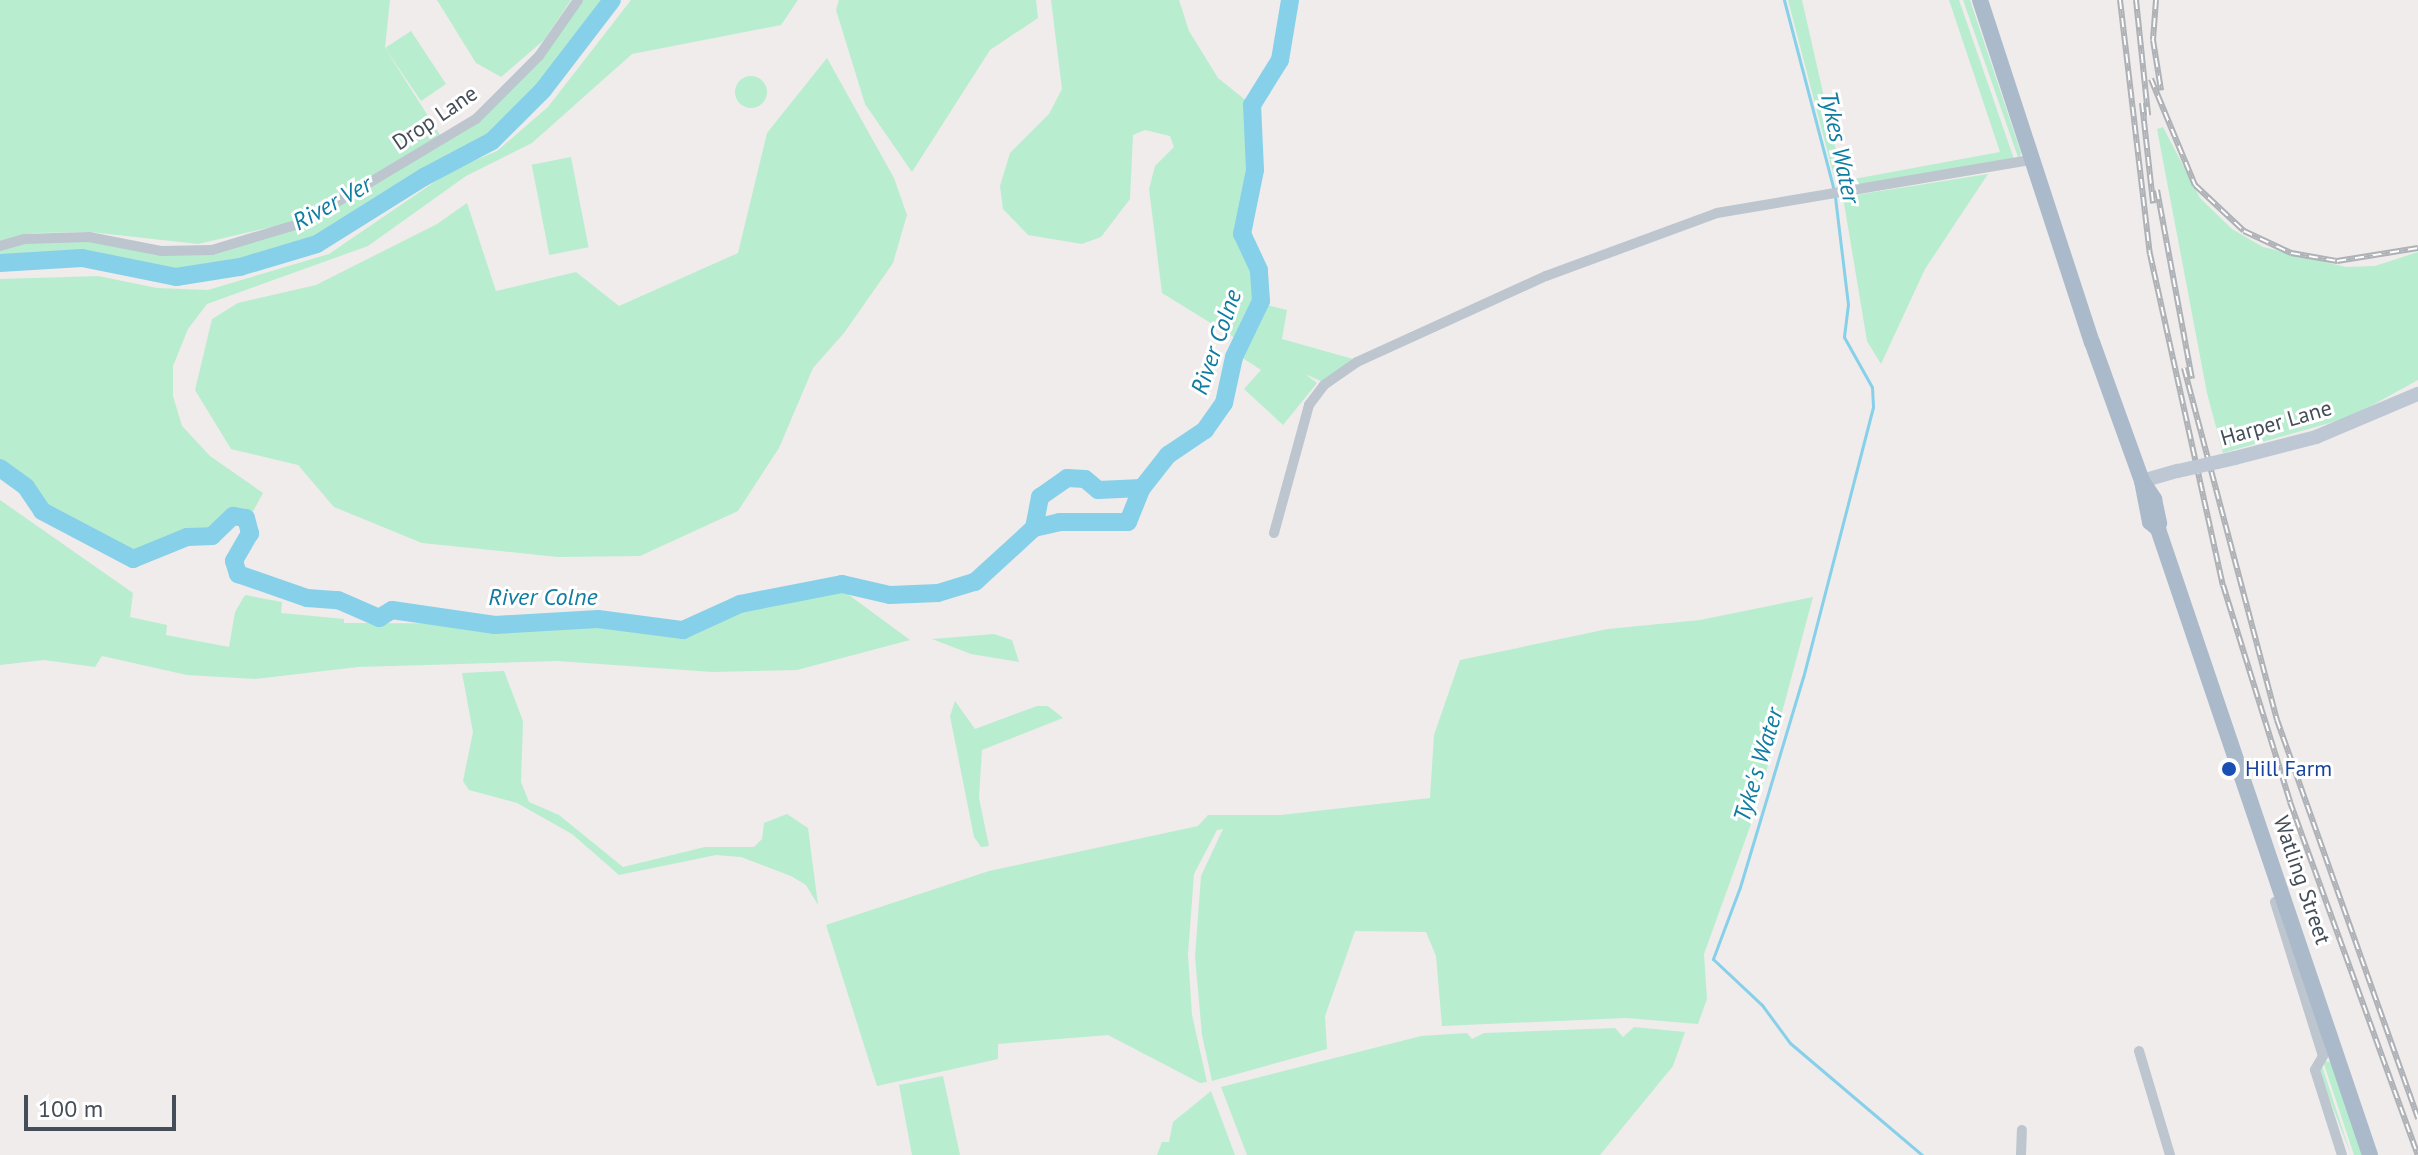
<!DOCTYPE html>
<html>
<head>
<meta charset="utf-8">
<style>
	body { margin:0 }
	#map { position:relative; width:2418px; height:1155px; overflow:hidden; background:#efeceb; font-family:"PT Sans",sans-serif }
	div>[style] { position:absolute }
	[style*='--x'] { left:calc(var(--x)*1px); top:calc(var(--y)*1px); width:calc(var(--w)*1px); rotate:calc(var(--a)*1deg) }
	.green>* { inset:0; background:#b9edcf; transform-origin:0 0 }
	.round { border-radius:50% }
	.stream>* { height:3px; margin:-1.5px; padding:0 1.5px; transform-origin:1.5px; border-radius:1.5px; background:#87d0e9 }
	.river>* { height:18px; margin:-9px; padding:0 9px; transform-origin:9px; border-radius:9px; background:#87d0e9 }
	.street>* { height:10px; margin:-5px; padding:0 5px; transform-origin:5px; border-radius:5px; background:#bdc5ce }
	.secondary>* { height:14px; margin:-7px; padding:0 7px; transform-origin:7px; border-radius:7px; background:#bec8d5 }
	.primary>* { height:16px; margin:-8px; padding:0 8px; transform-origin:8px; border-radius:8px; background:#abbacb }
	.rail>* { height:6px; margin-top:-3px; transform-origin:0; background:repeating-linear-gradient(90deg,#fff 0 9px,#aeb1b6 0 18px); box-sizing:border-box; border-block:2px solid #aeb1b6 }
	.secondary-bridge>* { height:14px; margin:-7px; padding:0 7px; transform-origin:7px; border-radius:7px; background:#bec8d5 }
	.dots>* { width:22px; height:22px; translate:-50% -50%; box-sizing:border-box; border:4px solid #fff; border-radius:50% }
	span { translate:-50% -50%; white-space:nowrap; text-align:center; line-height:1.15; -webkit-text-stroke:6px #fff; paint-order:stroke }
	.street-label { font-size:22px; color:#454e58 }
	.transit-label { font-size:22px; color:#164399 }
	.left { translate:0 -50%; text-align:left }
	.water-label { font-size:24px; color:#0f7ca1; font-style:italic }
	.scale { position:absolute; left:24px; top:1095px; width:152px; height:36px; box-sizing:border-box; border:4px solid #454e58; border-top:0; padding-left:10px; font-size:24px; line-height:28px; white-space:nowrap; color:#454e58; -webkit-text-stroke:6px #fff; paint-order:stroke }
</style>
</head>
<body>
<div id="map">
	<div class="green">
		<i style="clip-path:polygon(0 0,390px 0,385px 48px,411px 31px,446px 84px,421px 101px,385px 48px,440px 135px,301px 220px,198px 244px,90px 232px,34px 233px,0 241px)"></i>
		<i style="clip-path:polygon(437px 0,571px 0,544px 40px,501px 77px,476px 63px)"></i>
		<i style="clip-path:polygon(582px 0,604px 0,521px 109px,492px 135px,316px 241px,239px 264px,177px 274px,84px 256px,0 261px,0 248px,25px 241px,89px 239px,181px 253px,303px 225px,477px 120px)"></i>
		<i style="clip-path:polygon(631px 0,798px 0,781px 25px,632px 54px,532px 143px,466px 176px,368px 246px,207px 304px,188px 329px,173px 366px,173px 396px,182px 426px,210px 456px,263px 493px,251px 515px,231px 514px,210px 530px,185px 533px,133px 553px,44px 508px,0 463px,0 279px,98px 276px,157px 288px,208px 290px,329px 254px,452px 170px,497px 151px,548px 107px)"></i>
		<i style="clip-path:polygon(839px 0,1036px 0,1038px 18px,990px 50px,912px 172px,865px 104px,836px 10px)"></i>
		<i style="clip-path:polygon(1051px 0,1179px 0,1189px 31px,1218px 78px,1248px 102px,1249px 142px,1239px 233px,1255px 267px,1258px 300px,1240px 341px,1162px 293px,1149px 189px,1155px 166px,1174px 147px,1170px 136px,1145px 130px,1133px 135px,1130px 199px,1101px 237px,1082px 244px,1028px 235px,1003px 209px,1000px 186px,1010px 153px,1049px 114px,1062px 89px)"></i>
		<i style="clip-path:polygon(1788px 0,1802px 0,1843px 181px,2000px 152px,1949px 0,1959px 0,2014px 159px,1837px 188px)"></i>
		<i style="clip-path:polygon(1963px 0,1970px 0,2021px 153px,2019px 160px)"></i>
		<i style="clip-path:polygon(827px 58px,894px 178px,907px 215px,893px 263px,844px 333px,813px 368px,779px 448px,738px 511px,640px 556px,558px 557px,422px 543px,334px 507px,298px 465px,231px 449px,195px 390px,212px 319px,238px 303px,316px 285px,437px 224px,467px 203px,496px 291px,576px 272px,619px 306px,738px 253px,767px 133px)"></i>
		<i class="round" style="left:735px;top:76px;width:32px;height:32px"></i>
		<i style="clip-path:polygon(2163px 127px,2200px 198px,2232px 229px,2263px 247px,2346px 267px,2375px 266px,2418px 252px,2418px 380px,2351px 417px,2223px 453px,2207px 393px,2157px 129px)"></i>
		<i style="left:571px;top:157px;width:92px;height:40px;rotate:79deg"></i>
		<i style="clip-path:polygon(1988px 174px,1925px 269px,1881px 364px,1867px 341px,1843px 197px)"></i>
		<i style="clip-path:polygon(1263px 304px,1287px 310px,1282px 339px,1353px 359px,1323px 382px,1305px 374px,1317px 383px,1283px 425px,1244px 389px,1261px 370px,1238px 355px)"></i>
		<i style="clip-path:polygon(0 500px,133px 593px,130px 617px,167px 625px,166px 635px,229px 647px,235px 612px,245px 595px,282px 602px,281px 613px,344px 619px,344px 623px,599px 624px,671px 633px,710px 624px,740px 607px,838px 587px,910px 640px,797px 670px,713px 672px,557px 661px,358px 667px,255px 679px,187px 675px,102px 656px,95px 667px,44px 660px,0 665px)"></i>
		<i style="clip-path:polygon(1813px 597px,1755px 813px,1704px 954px,1707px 999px,1698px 1024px,1626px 1018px,1442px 1026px,1436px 956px,1426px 932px,1355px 931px,1325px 1016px,1327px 1049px,1212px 1081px,1202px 1035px,1195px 957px,1201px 876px,1223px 829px,1217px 830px,1194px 874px,1188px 954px,1192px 1015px,1207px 1082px,1200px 1083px,1108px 1035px,998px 1044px,998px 1059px,877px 1086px,826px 925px,989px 871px,1198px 826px,1208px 815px,1281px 815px,1430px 798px,1434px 735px,1460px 660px,1608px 629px,1700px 620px)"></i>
		<i style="clip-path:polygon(994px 634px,1012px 640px,1019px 662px,971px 654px,932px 639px)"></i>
		<i style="clip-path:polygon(504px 671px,523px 721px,521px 782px,529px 802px,559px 815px,623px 867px,705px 847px,754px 847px,762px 839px,764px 823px,787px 814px,808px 828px,818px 905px,806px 885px,791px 876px,741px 857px,716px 855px,619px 875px,572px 834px,517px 803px,469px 790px,463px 781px,473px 732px,462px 673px)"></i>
		<i style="clip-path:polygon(955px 701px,975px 729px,1037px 706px,1048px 706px,1063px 718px,982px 750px,979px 798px,989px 846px,981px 847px,974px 837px,950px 716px)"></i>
		<i style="clip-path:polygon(1634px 1027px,1685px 1032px,1673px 1066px,1600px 1155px,1247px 1155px,1221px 1087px,1421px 1036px,1467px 1033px,1472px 1039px,1484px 1033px,1615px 1028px,1623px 1037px)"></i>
		<i style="clip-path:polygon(2323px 1061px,2331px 1062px,2364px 1155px,2354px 1155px)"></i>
		<i style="clip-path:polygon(2321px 1063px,2351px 1155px,2320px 1074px)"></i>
		<i style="clip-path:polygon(943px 1076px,960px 1155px,912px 1155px,899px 1085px)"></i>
		<i style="clip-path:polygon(1211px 1091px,1235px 1155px,1157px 1155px,1162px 1142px,1169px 1142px,1173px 1122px)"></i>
	</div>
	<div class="stream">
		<i style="--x:1784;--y:0;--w:196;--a:75.3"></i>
		<i style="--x:1835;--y:197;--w:108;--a:83.1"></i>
		<i style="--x:1848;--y:304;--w:33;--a:97"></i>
		<i style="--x:1844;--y:337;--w:57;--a:60.8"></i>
		<i style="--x:1872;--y:387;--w:20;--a:87"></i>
		<i style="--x:1873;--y:407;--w:279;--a:104.5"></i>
		<i style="--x:1803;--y:677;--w:219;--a:106.7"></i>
		<i style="--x:1740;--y:887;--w:77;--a:110.6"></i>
		<i style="--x:1713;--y:959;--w:67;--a:43.2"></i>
		<i style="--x:1762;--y:1005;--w:47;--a:53.6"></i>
		<i style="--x:1790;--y:1043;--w:173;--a:40.3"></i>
	</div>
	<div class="river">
		<i style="--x:0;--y:263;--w:82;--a:-3.5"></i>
		<i style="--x:82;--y:258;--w:96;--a:11.4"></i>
		<i style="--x:176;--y:277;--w:65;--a:-8.9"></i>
		<i style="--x:240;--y:267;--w:80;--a:-16.6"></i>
		<i style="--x:317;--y:244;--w:126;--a:-32.1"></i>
		<i style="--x:424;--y:177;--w:77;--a:-27.9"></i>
		<i style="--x:492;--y:141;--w:72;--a:-45"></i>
		<i style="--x:543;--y:90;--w:113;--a:-52.5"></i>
		<i style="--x:0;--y:468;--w:32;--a:36"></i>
		<i style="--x:26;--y:487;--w:29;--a:56"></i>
		<i style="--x:42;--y:511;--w:103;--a:27.8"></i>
		<i style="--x:133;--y:559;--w:58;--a:-22.2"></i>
		<i style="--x:187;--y:537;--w:25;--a:-2"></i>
		<i style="--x:212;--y:536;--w:29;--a:-44"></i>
		<i style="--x:233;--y:516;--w:13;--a:9"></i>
		<i style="--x:246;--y:518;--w:16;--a:75"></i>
		<i style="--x:250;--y:533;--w:32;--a:120"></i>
		<i style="--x:234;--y:561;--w:14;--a:73"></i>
		<i style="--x:238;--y:574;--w:73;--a:19.2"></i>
		<i style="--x:307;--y:598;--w:31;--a:4"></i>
		<i style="--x:338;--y:600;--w:45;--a:23.7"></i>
		<i style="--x:379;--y:618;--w:15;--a:-32"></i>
		<i style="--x:392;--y:610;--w:104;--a:8.3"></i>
		<i style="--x:495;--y:625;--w:103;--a:-3.3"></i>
		<i style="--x:598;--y:619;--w:86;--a:7.4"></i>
		<i style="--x:683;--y:630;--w:63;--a:-24.5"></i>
		<i style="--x:740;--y:604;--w:104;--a:-11.1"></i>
		<i style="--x:842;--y:584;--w:49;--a:12.9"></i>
		<i style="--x:890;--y:595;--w:48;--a:-2.4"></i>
		<i style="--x:938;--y:593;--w:39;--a:-17"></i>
		<i style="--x:975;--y:582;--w:80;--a:-42.5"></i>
		<i style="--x:1034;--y:528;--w:26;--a:-13"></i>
		<i style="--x:1059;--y:522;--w:69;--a:0"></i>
		<i style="--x:1128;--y:522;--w:37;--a:-68"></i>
		<i style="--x:1142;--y:488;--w:42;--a:-51.8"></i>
		<i style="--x:1168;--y:455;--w:45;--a:-34"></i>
		<i style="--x:1205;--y:430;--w:33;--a:-55"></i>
		<i style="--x:1224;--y:403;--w:47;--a:-77.7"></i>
		<i style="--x:1234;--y:357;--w:62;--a:-64.3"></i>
		<i style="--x:1261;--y:301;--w:31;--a:-94"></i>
		<i style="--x:1259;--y:270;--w:40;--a:-115"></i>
		<i style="--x:1242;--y:234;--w:65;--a:-78.5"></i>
		<i style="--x:1255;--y:170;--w:65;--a:-92.6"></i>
		<i style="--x:1252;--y:105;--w:53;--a:-58.1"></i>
		<i style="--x:1280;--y:60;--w:61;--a:-80.5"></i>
		<i style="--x:1034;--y:528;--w:32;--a:-79"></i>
		<i style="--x:1040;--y:497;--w:33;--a:-35"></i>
		<i style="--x:1067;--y:478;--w:18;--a:3"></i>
		<i style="--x:1085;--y:479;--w:17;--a:40"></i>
		<i style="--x:1098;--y:490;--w:44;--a:-2.6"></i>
	</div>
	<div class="street">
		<i style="--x:0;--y:246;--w:25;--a:-16"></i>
		<i style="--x:24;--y:239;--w:65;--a:-1.8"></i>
		<i style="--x:89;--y:237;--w:73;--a:11"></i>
		<i style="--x:161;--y:251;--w:51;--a:-1.1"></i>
		<i style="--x:212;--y:250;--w:94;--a:-16.7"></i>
		<i style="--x:302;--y:223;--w:203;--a:-30.9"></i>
		<i style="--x:476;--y:119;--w:89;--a:-45"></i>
		<i style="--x:539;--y:56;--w:68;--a:-55.1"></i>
		<i style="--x:1274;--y:533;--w:133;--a:-74.7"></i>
		<i style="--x:1309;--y:405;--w:25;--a:-53"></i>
		<i style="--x:1324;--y:385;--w:40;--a:-34.9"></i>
		<i style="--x:1357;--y:362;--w:208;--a:-24.5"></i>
		<i style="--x:1546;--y:276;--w:182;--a:-20.2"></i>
		<i style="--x:1717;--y:213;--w:319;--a:-9.6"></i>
		<i style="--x:2286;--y:899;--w:11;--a:165"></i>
		<i style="--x:2275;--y:902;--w:161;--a:72.7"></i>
		<i style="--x:2323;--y:1056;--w:16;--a:120"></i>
		<i style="--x:2315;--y:1070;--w:89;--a:72.4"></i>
		<i style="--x:2139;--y:1051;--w:109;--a:73.4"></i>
		<i style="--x:2021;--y:1155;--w:25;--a:-88"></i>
	</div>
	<div class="secondary">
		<i style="--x:2235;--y:458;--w:84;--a:-14.5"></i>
		<i style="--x:2316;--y:437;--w:111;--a:-22.9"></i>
		<i style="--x:2142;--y:481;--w:37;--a:-16"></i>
	</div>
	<div class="primary">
		<i style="--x:1980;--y:0;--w:360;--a:71.9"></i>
		<i style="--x:2092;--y:342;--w:148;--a:70.2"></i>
		<i style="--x:2142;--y:481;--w:22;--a:56"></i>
		<i style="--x:2154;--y:499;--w:25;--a:78"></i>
		<i style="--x:2142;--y:481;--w:42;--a:79"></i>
		<i style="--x:2150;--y:522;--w:11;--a:41"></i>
		<i style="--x:2158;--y:529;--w:661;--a:71.29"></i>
	</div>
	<div class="rail">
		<i style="--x:2120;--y:0;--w:256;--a:83.3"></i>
		<i style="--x:2150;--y:254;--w:339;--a:77.6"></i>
		<i style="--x:2223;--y:585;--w:227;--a:72.8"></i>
		<i style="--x:2290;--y:802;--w:375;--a:70.1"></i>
		<i style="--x:2136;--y:0;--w:116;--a:84"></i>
		<i style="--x:2156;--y:0;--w:40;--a:94.3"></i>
		<i style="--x:2153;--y:40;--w:51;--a:80.9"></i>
		<i style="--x:2151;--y:79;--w:115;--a:67.5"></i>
		<i style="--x:2195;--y:185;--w:67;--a:43.2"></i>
		<i style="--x:2244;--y:231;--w:52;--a:25.1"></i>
		<i style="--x:2291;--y:253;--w:47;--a:9.9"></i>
		<i style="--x:2337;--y:261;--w:82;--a:-9.1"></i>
		<i style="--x:2142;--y:103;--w:101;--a:83.7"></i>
		<i style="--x:2157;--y:190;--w:192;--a:79.5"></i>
		<i style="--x:2184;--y:368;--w:364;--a:75.2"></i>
		<i style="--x:2277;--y:720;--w:423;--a:70.5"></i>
	</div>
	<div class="secondary-bridge">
		<i style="--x:2178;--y:471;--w:58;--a:-12.8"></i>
	</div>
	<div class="dots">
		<i style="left:2229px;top:769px;background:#1a4fb4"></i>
	</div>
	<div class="street-label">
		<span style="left:435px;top:118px;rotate:-34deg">Drop Lane</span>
		<span style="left:2276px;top:423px;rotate:-16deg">Harper Lane</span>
		<span style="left:2302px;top:880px;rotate:71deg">Watling Street</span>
	</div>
	<div class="transit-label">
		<span class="left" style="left:2245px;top:769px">Hill Farm</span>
	</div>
	<div class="water-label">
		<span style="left:1840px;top:147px;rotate:78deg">Tykes Water</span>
		<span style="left:332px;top:203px;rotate:-29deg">River Ver</span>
		<span style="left:1216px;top:342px;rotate:-71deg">River Colne</span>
		<span style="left:543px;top:597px">River Colne</span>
		<span style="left:1758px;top:765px;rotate:-73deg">Tyke's Water</span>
	</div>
	<div class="scale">100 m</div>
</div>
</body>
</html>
